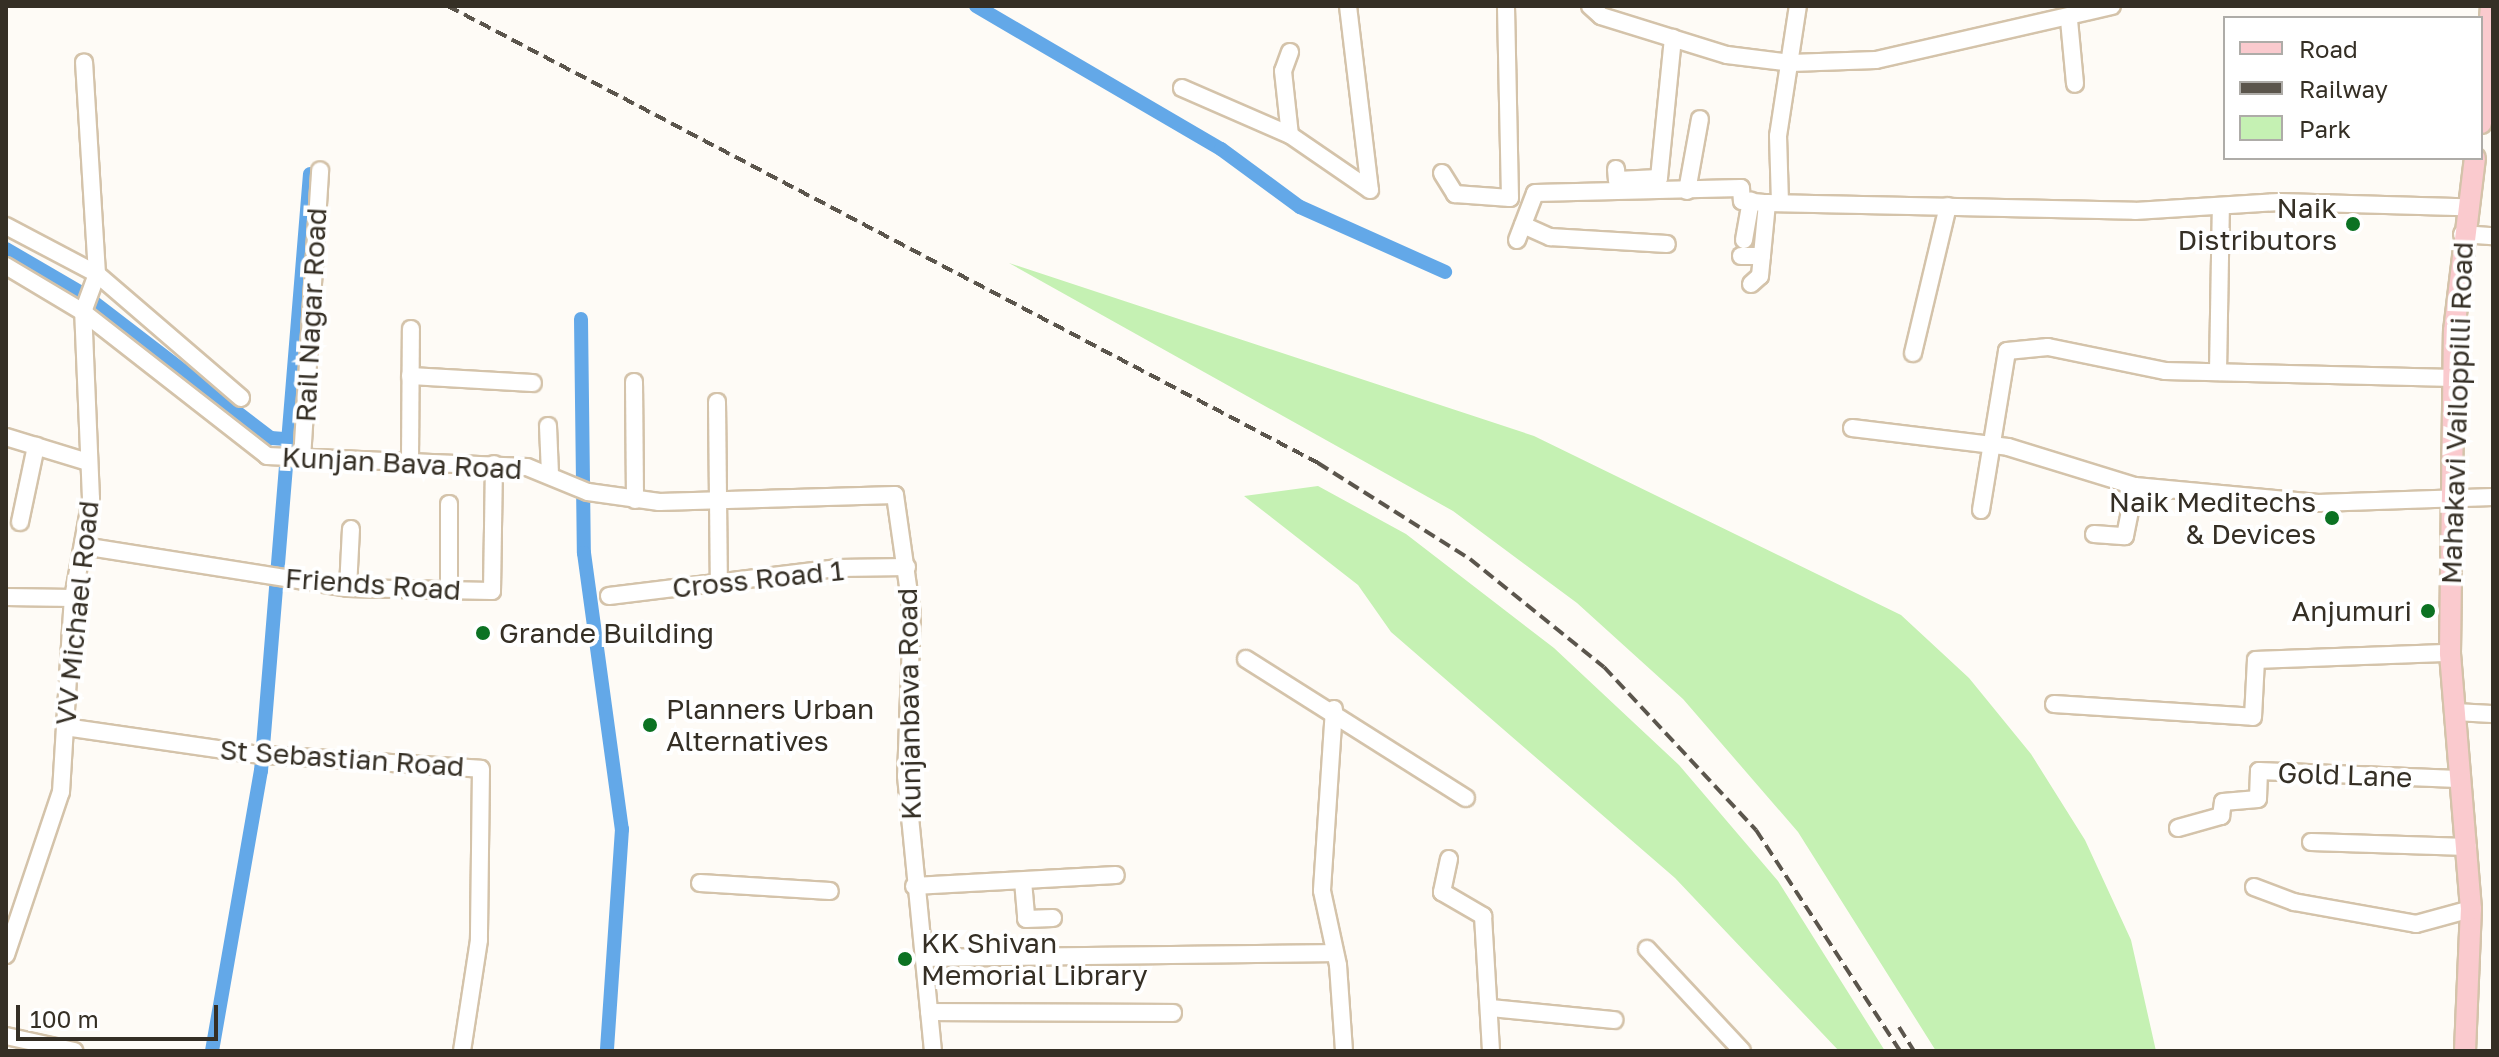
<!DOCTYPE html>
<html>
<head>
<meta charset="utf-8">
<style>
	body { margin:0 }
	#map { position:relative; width:2499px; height:1057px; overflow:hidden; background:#fefbf6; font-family:"Golos Text",sans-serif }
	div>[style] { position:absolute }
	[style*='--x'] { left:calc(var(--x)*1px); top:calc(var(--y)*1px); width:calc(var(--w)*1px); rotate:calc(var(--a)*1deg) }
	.green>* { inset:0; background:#c5f1b3 }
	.canal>* { height:14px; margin:-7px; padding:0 7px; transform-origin:7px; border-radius:7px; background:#63a8e8 }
	.roads { filter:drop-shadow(2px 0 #d4c3aa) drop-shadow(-2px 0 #d4c3aa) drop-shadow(0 2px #d4c3aa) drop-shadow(0 -2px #d4c3aa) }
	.minor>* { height:16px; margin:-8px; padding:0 8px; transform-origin:8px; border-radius:8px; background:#fff }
	.major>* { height:20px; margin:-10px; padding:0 10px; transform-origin:10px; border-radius:10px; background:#facace }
	.rail>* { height:4px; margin-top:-2px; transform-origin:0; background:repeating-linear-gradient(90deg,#5b554c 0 12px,transparent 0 18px) }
	.dots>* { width:22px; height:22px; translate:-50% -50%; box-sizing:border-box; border:4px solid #fff; border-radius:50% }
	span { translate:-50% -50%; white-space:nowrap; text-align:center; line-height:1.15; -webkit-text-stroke:8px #fff; paint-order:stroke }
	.poi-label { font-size:28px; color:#352f25 }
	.right { translate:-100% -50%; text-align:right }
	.left { translate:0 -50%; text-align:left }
	.street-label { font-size:28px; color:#352f25 }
	.frame { position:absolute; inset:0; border:8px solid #352f25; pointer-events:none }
	.legend { position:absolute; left:2223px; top:16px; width:260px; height:144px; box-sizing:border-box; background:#fff; border:2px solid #aeaca8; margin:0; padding:10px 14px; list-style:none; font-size:24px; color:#352f25 }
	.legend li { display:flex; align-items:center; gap:16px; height:40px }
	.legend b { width:40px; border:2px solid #aeaca8 }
	.scale { position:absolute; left:16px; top:1005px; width:202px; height:36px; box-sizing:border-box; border:4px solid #352f25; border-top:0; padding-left:10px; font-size:24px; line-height:28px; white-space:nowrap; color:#352f25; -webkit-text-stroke:6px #fff; paint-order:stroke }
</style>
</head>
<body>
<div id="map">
	<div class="green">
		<i style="clip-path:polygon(1009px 263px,1534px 436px,1901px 615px,1969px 678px,2031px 754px,2085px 840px,2131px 940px,2156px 1051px,1936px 1051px,1798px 832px,1683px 699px,1577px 603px,1453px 511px)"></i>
		<i style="clip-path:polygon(1318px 486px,1406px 534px,1554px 648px,1679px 765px,1778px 881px,1885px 1051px,1839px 1051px,1675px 878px,1391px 632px,1358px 585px,1244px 496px)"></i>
	</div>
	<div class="canal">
		<i style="--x:976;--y:6;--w:284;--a:30.3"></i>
		<i style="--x:1221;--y:149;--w:98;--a:36.3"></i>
		<i style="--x:1300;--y:207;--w:159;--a:24.1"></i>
		<i style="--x:6;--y:249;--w:89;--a:30.3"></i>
		<i style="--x:83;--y:294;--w:237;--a:37.5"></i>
		<i style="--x:271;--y:438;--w:16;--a:4"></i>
		<i style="--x:581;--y:319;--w:234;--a:89.3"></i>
		<i style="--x:584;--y:553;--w:279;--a:82.2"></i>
		<i style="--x:622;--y:829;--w:223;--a:93.9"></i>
		<i style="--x:212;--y:1051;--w:284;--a:-80.1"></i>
		<i style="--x:261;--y:771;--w:599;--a:-85.31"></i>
	</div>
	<div class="roads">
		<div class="minor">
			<i style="--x:1348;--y:6;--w:185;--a:83.2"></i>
			<i style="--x:1590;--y:6;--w:15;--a:42"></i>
			<i style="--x:1601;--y:16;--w:132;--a:17.2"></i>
			<i style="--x:1727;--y:55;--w:64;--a:7.1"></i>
			<i style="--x:1791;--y:63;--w:85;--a:-2"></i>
			<i style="--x:1876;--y:60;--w:242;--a:-12.9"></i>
			<i style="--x:2069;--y:20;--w:64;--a:84.6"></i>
			<i style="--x:1290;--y:52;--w:20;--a:110"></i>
			<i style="--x:1283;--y:71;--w:64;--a:83.8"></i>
			<i style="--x:1182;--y:88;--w:118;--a:23.5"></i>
			<i style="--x:1290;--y:135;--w:97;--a:34.5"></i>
			<i style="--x:1616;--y:169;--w:11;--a:85"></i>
			<i style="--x:1617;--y:180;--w:42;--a:-2.7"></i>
			<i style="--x:1659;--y:178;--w:141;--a:-84.3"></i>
			<i style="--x:1442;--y:173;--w:25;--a:58"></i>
			<i style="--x:1455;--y:194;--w:55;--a:4.2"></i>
			<i style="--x:1510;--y:198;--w:192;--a:-91.2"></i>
			<i style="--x:1687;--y:191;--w:73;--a:-79.8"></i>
			<i style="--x:1780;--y:203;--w:67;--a:-91.7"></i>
			<i style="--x:1778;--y:136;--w:132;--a:-81.3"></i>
			<i style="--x:1523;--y:225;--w:30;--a:24"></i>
			<i style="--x:1550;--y:237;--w:117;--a:3.4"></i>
			<i style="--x:6;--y:226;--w:103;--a:27.8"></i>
			<i style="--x:97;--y:274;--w:190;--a:40.7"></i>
			<i style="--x:2462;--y:234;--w:31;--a:4"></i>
			<i style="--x:1517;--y:240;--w:50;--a:-69"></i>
			<i style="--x:1535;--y:193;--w:206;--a:-1.4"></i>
			<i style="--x:1741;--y:188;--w:13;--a:86"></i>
			<i style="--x:1742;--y:201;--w:25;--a:5"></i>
			<i style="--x:1744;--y:240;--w:40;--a:-80"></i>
			<i style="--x:1741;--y:256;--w:21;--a:0"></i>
			<i style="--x:6;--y:266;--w:90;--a:30.9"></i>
			<i style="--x:83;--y:312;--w:234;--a:38"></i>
			<i style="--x:267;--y:456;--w:260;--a:2.4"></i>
			<i style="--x:527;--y:467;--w:66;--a:22.3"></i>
			<i style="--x:588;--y:492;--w:72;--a:8"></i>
			<i style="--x:659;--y:502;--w:236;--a:-1.7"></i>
			<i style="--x:895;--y:495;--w:120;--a:81.9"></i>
			<i style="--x:912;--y:614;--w:162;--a:92.1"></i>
			<i style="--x:906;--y:776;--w:276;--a:84.4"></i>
			<i style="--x:1751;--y:284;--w:12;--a:-42"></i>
			<i style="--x:1760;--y:276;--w:73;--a:-84.5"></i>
			<i style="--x:1767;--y:203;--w:368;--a:1.2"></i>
			<i style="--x:2135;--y:211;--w:145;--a:-3.6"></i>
			<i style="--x:2280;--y:202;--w:184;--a:1.6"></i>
			<i style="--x:1913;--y:353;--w:151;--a:-76.6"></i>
			<i style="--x:2218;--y:372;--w:166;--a:-89"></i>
			<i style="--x:410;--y:376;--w:123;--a:3.3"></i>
			<i style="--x:634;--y:382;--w:118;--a:89.5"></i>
			<i style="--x:717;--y:402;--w:179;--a:89.4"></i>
			<i style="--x:548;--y:426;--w:47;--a:87.6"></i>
			<i style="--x:1852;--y:428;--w:157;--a:6.9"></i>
			<i style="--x:2008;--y:447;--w:133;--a:17.1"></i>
			<i style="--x:6;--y:437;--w:86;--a:17"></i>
			<i style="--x:302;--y:459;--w:289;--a:-86.4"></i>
			<i style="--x:410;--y:461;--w:132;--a:-89.6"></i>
			<i style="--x:449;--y:504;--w:86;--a:90"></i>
			<i style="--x:1981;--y:510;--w:161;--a:-80.7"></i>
			<i style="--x:2007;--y:351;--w:41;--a:-5.6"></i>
			<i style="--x:2048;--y:347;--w:119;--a:11.6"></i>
			<i style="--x:2165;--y:371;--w:289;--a:1.4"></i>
			<i style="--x:20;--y:522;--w:78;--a:-78.1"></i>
			<i style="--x:2094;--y:534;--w:31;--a:4"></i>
			<i style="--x:2125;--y:536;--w:51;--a:-78.7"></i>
			<i style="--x:2135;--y:486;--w:184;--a:5.3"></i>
			<i style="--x:2318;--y:503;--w:175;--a:-2"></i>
			<i style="--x:83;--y:546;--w:268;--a:9"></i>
			<i style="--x:348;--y:588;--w:144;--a:1.2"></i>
			<i style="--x:492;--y:591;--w:127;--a:-89.1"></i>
			<i style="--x:348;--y:588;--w:59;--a:-87.1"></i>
			<i style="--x:609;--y:596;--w:231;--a:-7"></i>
			<i style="--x:838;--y:568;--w:69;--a:-0.8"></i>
			<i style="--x:6;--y:597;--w:67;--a:0.9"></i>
			<i style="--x:1246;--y:659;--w:260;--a:32.3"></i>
			<i style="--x:2054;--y:704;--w:199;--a:3.7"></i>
			<i style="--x:2253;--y:717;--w:57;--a:-87"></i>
			<i style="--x:2256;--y:660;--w:194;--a:-2.1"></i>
			<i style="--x:1334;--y:709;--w:182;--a:93.8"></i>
			<i style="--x:1322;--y:891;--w:76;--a:77.8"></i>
			<i style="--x:1338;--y:965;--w:86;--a:86"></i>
			<i style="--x:2454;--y:712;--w:39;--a:3"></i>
			<i style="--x:65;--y:727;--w:189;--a:8.2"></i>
			<i style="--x:252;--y:754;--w:229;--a:3.7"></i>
			<i style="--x:481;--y:769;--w:171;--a:90.7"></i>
			<i style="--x:479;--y:940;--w:112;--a:98.7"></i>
			<i style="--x:2178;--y:828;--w:45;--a:-15.6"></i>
			<i style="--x:2221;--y:816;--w:14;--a:-82"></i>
			<i style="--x:2223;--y:802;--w:35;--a:-5"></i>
			<i style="--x:2258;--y:799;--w:28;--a:-88"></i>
			<i style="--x:2259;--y:771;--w:199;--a:2.3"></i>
			<i style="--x:2311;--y:842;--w:157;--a:1.8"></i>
			<i style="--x:1449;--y:859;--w:34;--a:102"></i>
			<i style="--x:1442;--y:892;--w:48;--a:30.3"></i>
			<i style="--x:1483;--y:916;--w:135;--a:86.6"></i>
			<i style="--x:1023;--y:881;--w:38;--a:85"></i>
			<i style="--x:1026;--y:919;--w:27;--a:-2"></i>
			<i style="--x:700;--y:883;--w:130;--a:3.5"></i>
			<i style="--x:914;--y:886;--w:202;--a:-3.1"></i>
			<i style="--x:2254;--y:887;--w:43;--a:20.6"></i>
			<i style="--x:2294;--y:902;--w:124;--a:10.2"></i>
			<i style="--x:2416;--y:924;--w:57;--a:-15.3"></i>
			<i style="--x:1647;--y:949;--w:139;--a:47"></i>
			<i style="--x:6;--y:955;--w:172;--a:-71.4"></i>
			<i style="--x:61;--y:792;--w:194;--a:-86.5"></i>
			<i style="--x:73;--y:598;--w:101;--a:-79.7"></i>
			<i style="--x:91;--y:499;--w:187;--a:-92.4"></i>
			<i style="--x:83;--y:312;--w:40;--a:-69.8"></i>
			<i style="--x:97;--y:274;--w:212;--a:-93.5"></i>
			<i style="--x:924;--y:958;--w:409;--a:-0.7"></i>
			<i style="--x:1491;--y:1008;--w:124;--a:5.6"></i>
			<i style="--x:929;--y:1012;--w:244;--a:0.2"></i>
			<i style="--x:6;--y:1036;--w:70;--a:12.4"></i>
		</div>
		<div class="major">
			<i style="--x:2481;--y:123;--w:117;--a:-85.1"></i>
			<i style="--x:2465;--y:1051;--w:142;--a:-87.6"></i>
			<i style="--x:2471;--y:909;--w:257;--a:-94.7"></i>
			<i style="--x:2450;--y:653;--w:322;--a:-89.3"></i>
			<i style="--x:2454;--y:331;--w:174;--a:-83.1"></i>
		</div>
	</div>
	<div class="rail">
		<i style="--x:448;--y:6;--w:983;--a:27.71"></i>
		<i style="--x:1318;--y:463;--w:180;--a:32.3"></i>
		<i style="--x:1470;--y:559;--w:172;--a:38.9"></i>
		<i style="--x:1604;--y:667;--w:223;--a:47"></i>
		<i style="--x:1756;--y:830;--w:264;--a:56.9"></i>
		<i style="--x:1899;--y:1027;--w:28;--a:58"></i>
	</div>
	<div class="dots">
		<i style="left:2353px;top:224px;background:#0c7223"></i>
		<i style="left:2332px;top:518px;background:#0c7223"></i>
		<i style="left:2428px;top:611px;background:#0c7223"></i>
		<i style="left:483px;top:633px;background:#0c7223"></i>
		<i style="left:650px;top:725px;background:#0c7223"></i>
		<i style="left:905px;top:959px;background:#0c7223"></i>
	</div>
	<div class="poi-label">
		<span class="right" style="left:2337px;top:224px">Naik<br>Distributors</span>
		<span class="right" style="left:2316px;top:518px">Naik Meditechs<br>&amp; Devices</span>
		<span class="right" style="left:2412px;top:611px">Anjumuri</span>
		<span class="left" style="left:499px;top:633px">Grande Building</span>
		<span class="left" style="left:666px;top:725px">Planners Urban<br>Alternatives</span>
		<span class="left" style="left:921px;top:959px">KK Shivan<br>Memorial Library</span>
	</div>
	<div class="street-label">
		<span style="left:311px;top:315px;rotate:-87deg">Rail Nagar Road</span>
		<span style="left:2457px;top:413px;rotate:-88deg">Mahakavi Vailoppilli Road</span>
		<span style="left:402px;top:463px;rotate:3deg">Kunjan Bava Road</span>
		<span style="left:758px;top:579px;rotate:-6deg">Cross Road 1</span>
		<span style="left:373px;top:584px;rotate:4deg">Friends Road</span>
		<span style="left:77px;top:613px;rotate:-84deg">VV Michael Road</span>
		<span style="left:909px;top:704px;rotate:-91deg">Kunjanbava Road</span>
		<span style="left:342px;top:758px;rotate:4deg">St Sebastian Road</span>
		<span style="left:2345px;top:775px;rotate:2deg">Gold Lane</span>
	</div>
	<div class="frame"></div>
	<ul class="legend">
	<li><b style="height:10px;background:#facace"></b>Road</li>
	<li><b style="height:10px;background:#5b554c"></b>Railway</li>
	<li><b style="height:22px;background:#c5f1b3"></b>Park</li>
	</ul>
	<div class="scale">100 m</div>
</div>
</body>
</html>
